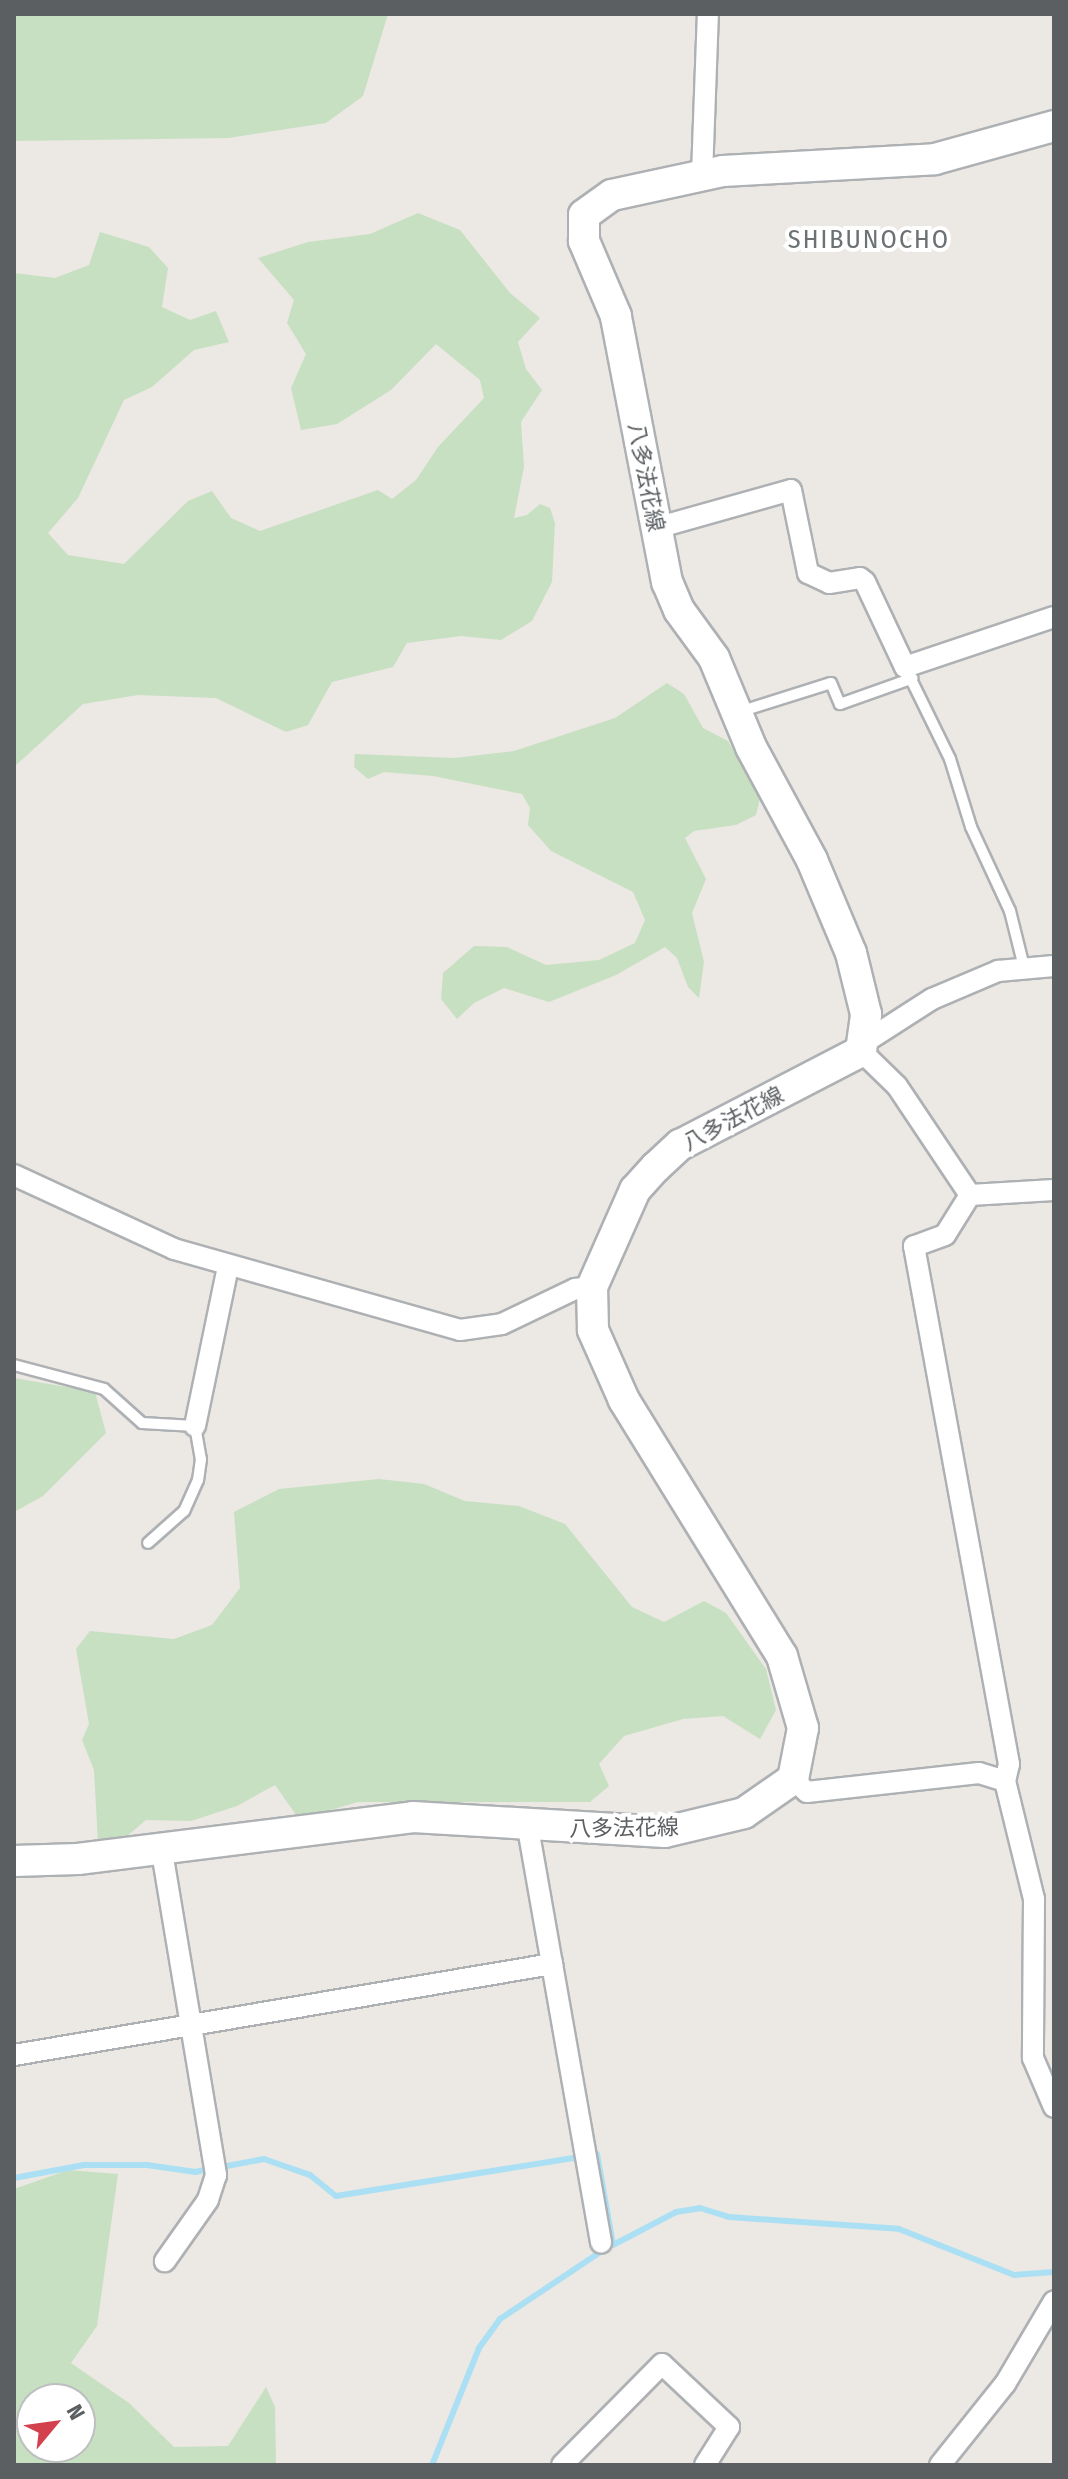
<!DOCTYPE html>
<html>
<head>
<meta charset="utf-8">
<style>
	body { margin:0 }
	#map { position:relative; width:1068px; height:2479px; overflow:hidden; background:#ece8e3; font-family:"Fira Sans Condensed","Noto Sans JP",sans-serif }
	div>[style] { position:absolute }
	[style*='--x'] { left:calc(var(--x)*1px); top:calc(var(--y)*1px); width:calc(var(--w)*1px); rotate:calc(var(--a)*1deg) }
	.green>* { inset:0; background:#c7e0c2 }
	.stream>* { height:6px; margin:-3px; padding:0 3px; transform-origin:3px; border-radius:3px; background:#abe0f4 }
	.roads { filter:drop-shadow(2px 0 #aeb1b4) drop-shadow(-2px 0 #aeb1b4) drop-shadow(0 2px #aeb1b4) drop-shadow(0 -2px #aeb1b4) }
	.lane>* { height:10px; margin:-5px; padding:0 5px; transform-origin:5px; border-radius:5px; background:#fff }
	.street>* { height:20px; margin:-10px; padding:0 10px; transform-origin:10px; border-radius:10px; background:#fff }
	.secondary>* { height:30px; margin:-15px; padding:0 15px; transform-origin:15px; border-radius:15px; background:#fff }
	span { translate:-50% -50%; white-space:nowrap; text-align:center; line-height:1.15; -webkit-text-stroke:8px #fff; paint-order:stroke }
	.street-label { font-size:22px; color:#5b5f62 }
	.quarter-label { font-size:26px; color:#6c7173; letter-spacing:2px }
	.frame { position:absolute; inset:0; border:16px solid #5b5f62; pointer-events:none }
	.north { position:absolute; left:16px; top:2383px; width:80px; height:80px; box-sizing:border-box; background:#fff; border:2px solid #bdbfc0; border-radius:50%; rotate:61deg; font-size:22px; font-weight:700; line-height:32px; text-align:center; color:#5b5f62 }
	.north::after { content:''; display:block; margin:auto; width:28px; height:36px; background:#d3414e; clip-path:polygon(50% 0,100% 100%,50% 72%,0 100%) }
</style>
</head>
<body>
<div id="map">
	<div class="green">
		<i style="clip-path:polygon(14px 14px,388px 14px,363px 96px,326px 123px,228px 138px,14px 141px)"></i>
		<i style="clip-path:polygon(418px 213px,460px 230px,510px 293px,540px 318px,518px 342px,526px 369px,542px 390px,521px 422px,524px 467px,514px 518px,527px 515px,540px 504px,550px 508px,555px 523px,552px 582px,532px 621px,501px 640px,461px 636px,407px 643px,393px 667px,332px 682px,308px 725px,286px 732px,216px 698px,138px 695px,83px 704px,14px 767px,14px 273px,55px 278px,89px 265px,100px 232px,149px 247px,168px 268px,162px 307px,190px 320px,216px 311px,229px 342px,194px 350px,152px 387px,124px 400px,78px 498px,48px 533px,68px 555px,124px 564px,188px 501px,212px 491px,231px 518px,260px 531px,378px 490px,392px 499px,416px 480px,438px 447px,484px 398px,480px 380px,436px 344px,391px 390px,337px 424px,301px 430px,291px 388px,306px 354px,287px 323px,294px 300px,258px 258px,308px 242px,370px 234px)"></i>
		<i style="clip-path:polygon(667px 683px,684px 694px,703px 728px,728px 741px,760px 798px,756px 815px,736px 825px,694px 831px,685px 838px,706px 879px,692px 913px,704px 962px,699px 998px,688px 987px,677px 958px,665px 947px,616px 975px,549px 1002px,504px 988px,474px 1003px,457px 1019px,441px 999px,443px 973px,474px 946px,507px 947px,546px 965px,599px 960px,635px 943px,645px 920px,633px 892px,551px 851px,528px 825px,530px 808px,522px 794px,433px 776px,384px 772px,368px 779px,354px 767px,355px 754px,454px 758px,514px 751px,615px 718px)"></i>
		<i style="clip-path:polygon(14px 1378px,95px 1392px,106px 1433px,43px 1496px,14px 1512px)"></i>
		<i style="clip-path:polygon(379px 1479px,424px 1484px,465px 1501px,519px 1506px,565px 1524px,632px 1607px,664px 1622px,704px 1601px,726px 1613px,766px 1669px,776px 1710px,760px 1739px,723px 1716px,683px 1719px,624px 1736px,599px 1764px,609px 1786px,590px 1802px,358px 1802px,299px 1819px,275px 1785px,237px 1806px,191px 1821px,146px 1820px,120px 1842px,98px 1842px,94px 1770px,82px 1740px,89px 1724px,76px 1649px,90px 1631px,174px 1639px,212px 1625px,240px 1588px,234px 1512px,279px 1489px)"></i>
		<i style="clip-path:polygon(evenodd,68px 2170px,118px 2174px,97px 2326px,71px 2363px,129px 2403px,174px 2447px,228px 2446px,266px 2387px,275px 2407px,276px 2465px,14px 2465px,14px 2189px,68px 2170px,80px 2399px,80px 2447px,32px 2447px,32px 2399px,80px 2399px)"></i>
	</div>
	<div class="stream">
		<i style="--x:14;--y:2178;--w:71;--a:-10.5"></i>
		<i style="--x:84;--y:2165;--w:63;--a:0"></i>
		<i style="--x:147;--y:2165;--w:49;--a:8.3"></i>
		<i style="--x:195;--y:2172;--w:70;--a:-10.7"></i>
		<i style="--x:264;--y:2159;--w:49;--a:19.2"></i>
		<i style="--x:310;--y:2175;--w:33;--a:39"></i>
		<i style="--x:336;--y:2196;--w:264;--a:-9.1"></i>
		<i style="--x:597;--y:2154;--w:92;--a:80"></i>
		<i style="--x:613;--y:2245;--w:71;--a:-27.6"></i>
		<i style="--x:676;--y:2212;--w:24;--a:-9"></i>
		<i style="--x:700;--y:2208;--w:30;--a:17"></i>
		<i style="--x:729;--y:2217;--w:170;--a:4"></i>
		<i style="--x:899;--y:2229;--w:124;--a:21.8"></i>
		<i style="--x:1014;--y:2275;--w:40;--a:-4.3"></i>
		<i style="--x:432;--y:2465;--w:126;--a:-68.1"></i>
		<i style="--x:479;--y:2348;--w:36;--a:-54"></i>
		<i style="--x:500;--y:2319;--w:126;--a:-33.7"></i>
	</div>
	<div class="roads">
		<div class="lane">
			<i style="--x:905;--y:667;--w:102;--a:63.9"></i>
			<i style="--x:950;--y:759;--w:71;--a:72.8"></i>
			<i style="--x:971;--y:827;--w:93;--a:65.1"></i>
			<i style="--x:1010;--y:911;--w:58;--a:76"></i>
			<i style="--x:739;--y:712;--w:96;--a:-17.5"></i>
			<i style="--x:831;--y:683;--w:23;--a:67"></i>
			<i style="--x:840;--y:704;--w:77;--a:-19.6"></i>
			<i style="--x:14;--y:1365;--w:93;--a:14.9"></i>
			<i style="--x:104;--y:1389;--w:51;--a:41.8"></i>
			<i style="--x:142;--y:1423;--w:53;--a:3.2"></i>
			<i style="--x:195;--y:1426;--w:34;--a:80"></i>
			<i style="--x:201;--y:1459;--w:21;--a:98"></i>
			<i style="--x:198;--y:1480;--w:34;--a:114"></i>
			<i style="--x:184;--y:1511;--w:48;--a:138.4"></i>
		</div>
		<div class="street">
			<i style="--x:702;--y:175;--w:161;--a:-87.9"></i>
			<i style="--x:656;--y:528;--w:140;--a:-15.7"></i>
			<i style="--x:791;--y:490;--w:85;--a:78.4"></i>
			<i style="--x:808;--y:573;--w:23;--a:25"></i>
			<i style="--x:829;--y:583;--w:31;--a:-9"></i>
			<i style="--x:860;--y:578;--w:6;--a:39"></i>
			<i style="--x:865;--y:582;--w:94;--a:64.8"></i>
			<i style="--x:905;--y:667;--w:157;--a:-18.6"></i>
			<i style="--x:865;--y:1042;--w:80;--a:-32.7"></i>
			<i style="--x:932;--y:999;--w:72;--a:-23"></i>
			<i style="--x:998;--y:971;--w:56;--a:-5.1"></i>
			<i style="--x:861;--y:1051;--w:50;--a:44.2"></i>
			<i style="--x:897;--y:1086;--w:131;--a:56.2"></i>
			<i style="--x:970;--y:1195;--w:47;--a:122"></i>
			<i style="--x:945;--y:1235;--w:33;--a:160"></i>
			<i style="--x:914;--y:1246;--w:527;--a:79.61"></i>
			<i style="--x:1009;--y:1764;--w:17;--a:103"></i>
			<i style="--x:14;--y:1175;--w:176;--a:24.8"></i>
			<i style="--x:174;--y:1249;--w:297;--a:15.8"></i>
			<i style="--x:460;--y:1330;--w:42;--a:-8.1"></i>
			<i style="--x:502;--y:1324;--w:81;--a:-25.6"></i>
			<i style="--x:575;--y:1289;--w:17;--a:-7"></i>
			<i style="--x:970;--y:1195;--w:84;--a:-3.4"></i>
			<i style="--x:195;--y:1426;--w:162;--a:-78.3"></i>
			<i style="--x:793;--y:1779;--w:19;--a:43"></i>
			<i style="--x:807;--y:1792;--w:173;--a:-6.3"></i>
			<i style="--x:979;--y:1773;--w:27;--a:17"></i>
			<i style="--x:1005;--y:1781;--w:122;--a:76.2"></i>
			<i style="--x:1034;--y:1899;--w:159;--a:90.4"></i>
			<i style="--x:1033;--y:2058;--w:53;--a:66.8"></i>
			<i style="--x:528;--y:1828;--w:421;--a:80"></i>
			<i style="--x:161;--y:1846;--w:334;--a:80.5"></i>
			<i style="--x:216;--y:2175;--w:26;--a:108"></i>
			<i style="--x:208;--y:2200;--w:75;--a:125.2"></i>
			<i style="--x:14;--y:2055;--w:546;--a:-9.6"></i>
			<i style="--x:562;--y:2465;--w:142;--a:-45.3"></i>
			<i style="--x:662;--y:2364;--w:92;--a:43.2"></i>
			<i style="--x:729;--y:2427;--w:45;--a:122.3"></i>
			<i style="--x:940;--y:2465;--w:104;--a:-51.3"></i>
			<i style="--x:1005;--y:2384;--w:96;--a:-59.4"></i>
		</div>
		<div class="secondary">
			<i style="--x:14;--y:1861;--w:64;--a:-1.8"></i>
			<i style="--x:78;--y:1859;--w:338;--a:-7.1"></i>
			<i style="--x:413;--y:1817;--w:252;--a:3.4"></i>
			<i style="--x:665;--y:1832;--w:81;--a:-13.5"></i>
			<i style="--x:744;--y:1813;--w:60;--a:-34.8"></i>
			<i style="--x:793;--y:1779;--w:52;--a:-78.9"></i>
			<i style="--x:803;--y:1728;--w:75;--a:-106.3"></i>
			<i style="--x:782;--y:1656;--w:301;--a:-121.7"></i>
			<i style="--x:624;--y:1400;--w:77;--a:-113.9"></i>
			<i style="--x:593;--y:1330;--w:43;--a:-91.3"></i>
			<i style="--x:592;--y:1287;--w:106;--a:-66.1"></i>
			<i style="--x:635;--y:1190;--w:31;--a:-48"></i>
			<i style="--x:656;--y:1167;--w:33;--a:-43"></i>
			<i style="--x:680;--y:1145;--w:204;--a:-27.4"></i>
			<i style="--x:861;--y:1051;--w:37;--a:-82"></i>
			<i style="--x:866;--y:1014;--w:63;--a:-103.8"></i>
			<i style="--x:851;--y:953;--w:101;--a:-112.8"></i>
			<i style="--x:812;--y:860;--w:128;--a:-118.4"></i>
			<i style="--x:751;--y:747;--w:96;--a:-112.6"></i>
			<i style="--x:714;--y:658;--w:59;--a:-126.1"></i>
			<i style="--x:679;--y:610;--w:30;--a:-113"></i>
			<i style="--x:667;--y:582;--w:271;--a:-100.9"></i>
			<i style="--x:616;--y:316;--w:82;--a:-113.1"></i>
			<i style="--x:584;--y:241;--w:26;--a:-90"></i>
			<i style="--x:584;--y:215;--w:34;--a:-36"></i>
			<i style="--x:612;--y:195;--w:114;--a:-12.2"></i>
			<i style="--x:723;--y:171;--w:212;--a:-3.2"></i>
			<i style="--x:935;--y:159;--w:123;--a:-15.5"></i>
		</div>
	</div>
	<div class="street-label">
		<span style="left:646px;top:477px;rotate:79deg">八多法花線</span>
		<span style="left:733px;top:1119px;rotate:-28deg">八多法花線</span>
		<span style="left:624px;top:1828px;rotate:-1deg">八多法花線</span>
	</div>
	<div class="quarter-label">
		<span style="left:869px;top:240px">SHIBUNOCHO</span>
	</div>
	<div class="frame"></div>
	<div class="north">N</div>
</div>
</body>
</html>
